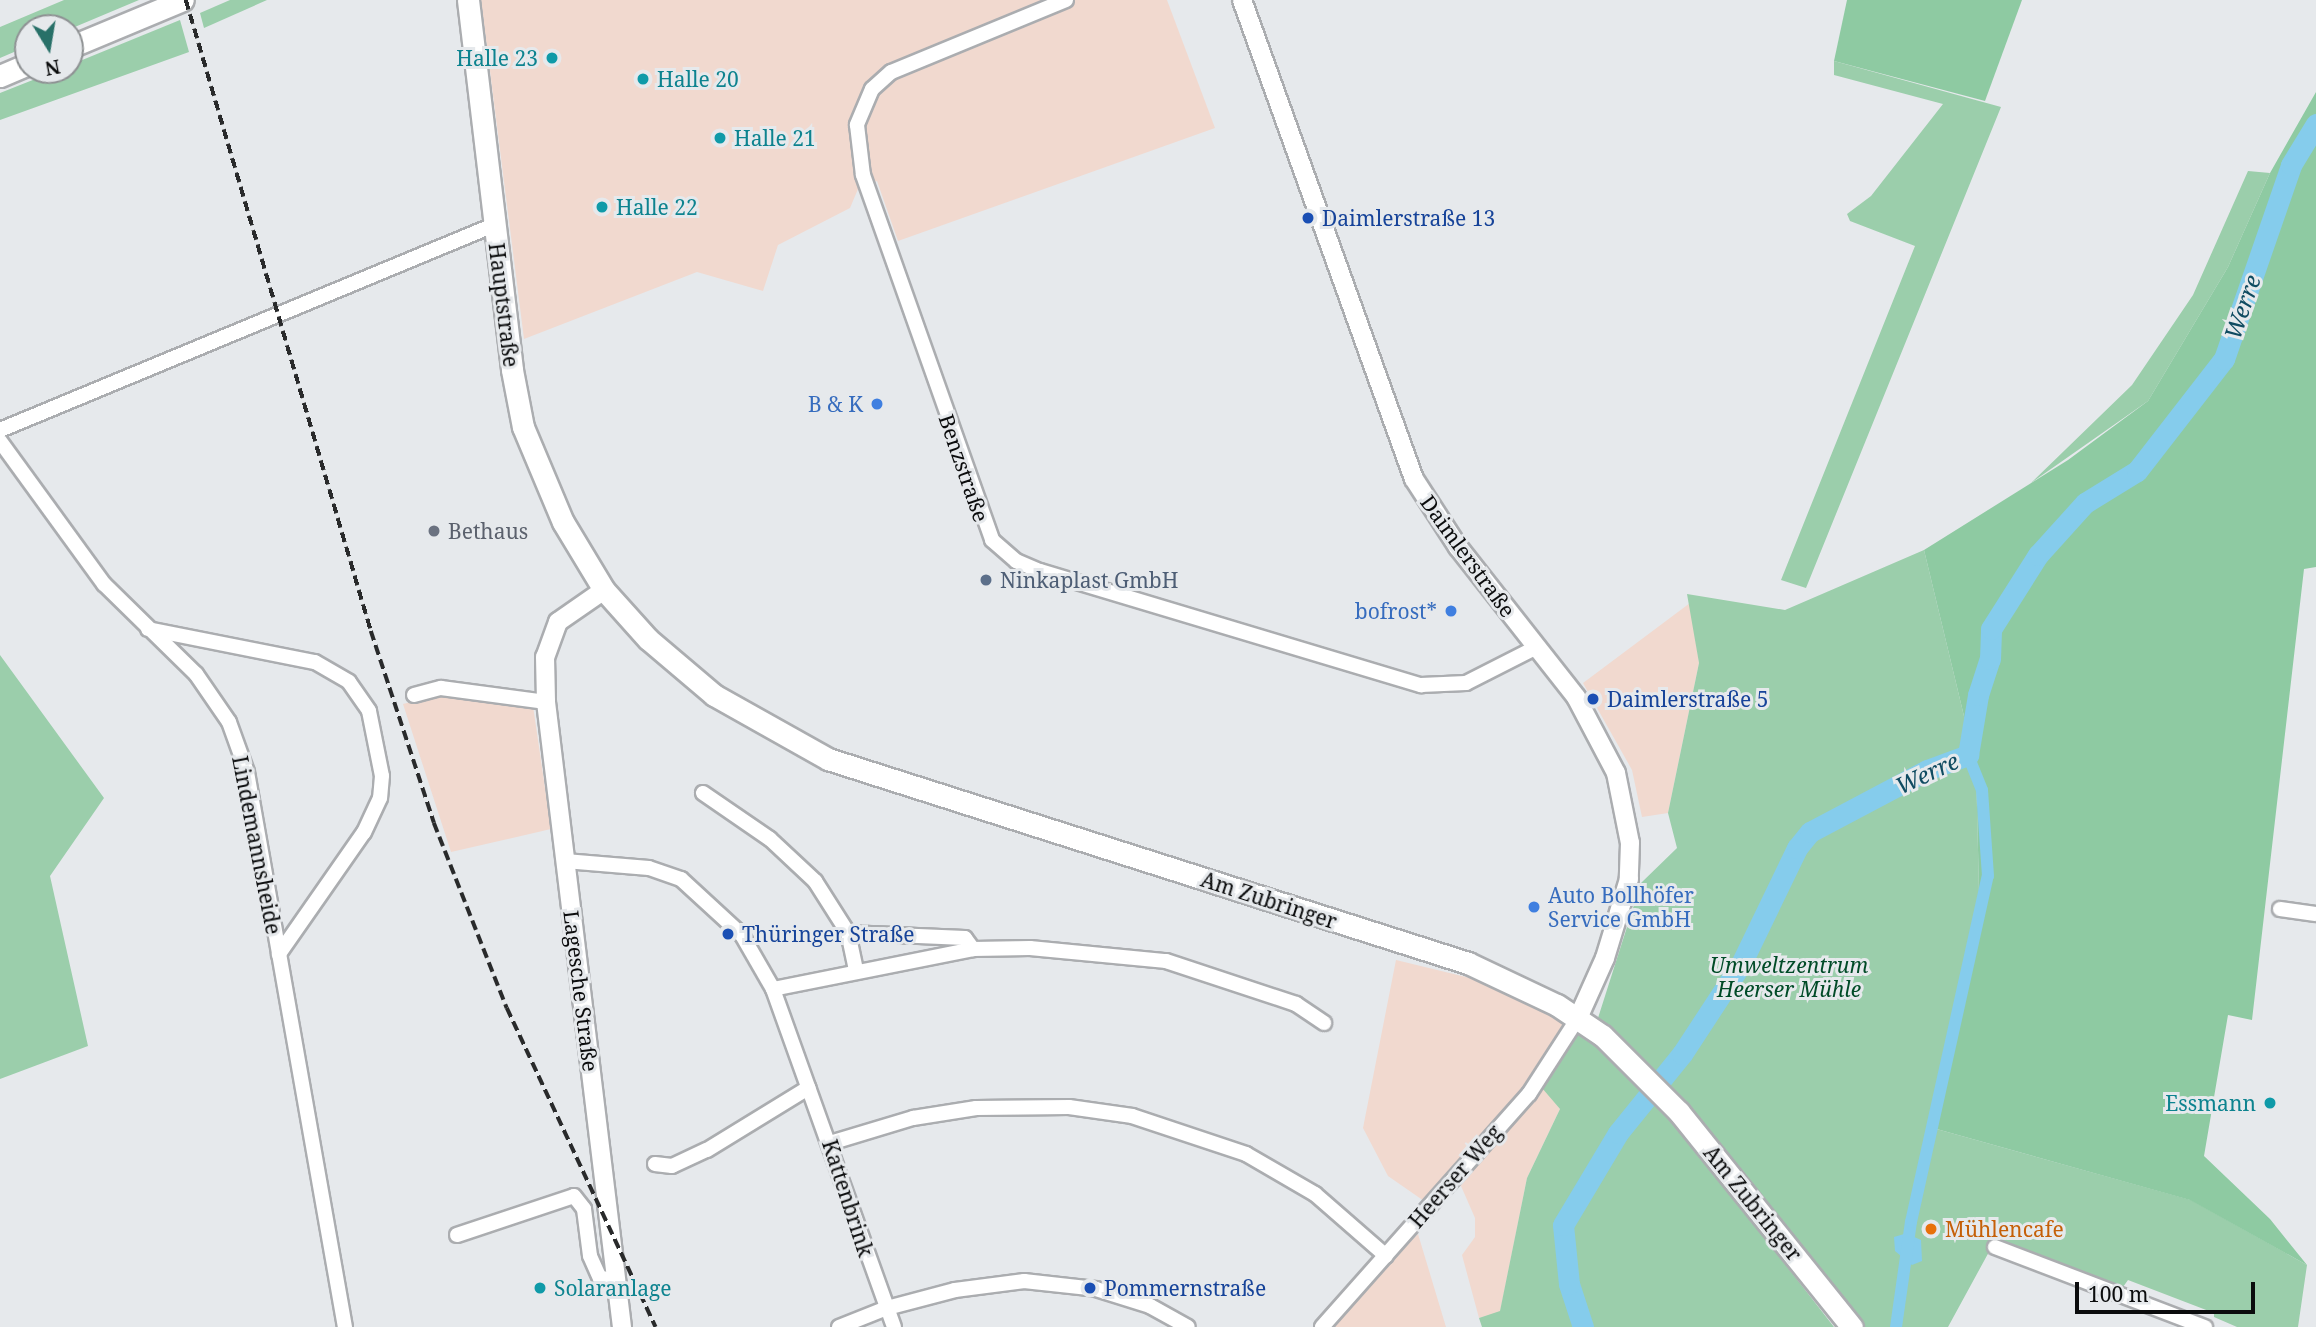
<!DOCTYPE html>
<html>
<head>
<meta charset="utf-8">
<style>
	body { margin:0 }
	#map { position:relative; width:2316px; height:1327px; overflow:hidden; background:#e6e9ec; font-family:"Noto Serif",serif }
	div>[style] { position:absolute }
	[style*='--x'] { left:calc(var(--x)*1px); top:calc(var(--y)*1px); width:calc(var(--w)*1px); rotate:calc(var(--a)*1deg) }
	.commercial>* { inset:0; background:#f1d9cf }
	.green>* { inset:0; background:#9bceab }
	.forest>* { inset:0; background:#8ecaa2 }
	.water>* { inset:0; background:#85ccec }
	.canal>* { height:12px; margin:-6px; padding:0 6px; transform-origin:6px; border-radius:6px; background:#85ccec }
	.river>* { height:21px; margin:-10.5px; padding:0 10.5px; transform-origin:10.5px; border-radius:10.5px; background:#85ccec }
	.roads { filter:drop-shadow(2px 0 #abadb0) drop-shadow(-2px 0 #abadb0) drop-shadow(0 2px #abadb0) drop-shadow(0 -2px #abadb0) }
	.minor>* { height:14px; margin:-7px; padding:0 7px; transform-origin:7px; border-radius:7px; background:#fff }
	.tertiary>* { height:18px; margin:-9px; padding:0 9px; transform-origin:9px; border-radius:9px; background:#fff }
	.primary>* { height:21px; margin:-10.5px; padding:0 10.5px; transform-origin:10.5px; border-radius:10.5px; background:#fff }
	.rail>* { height:3.5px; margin-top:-1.75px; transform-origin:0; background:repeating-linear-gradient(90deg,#292a2b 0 10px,transparent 0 15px) }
	.dots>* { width:19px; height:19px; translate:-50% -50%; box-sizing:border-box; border:4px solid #e6e9ec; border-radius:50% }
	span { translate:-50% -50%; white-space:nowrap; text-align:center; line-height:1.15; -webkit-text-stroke:6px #e6e9ec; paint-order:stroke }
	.culture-label { font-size:21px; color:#0d838f }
	.right { translate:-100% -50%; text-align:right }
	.left { translate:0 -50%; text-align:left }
	.transit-label { font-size:21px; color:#164399 }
	.street-label { font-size:21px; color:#0b0c0d }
	.shop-label { font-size:21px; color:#366cbe }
	.worship-label { font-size:21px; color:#5b616d }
	.service-label { font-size:21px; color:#4e5e75 }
	.park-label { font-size:21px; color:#004b27; font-style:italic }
	.food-label { font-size:21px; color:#c56008 }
	.water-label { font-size:23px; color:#0f4b61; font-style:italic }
	.north { position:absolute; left:14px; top:14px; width:70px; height:70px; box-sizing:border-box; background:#e6e9ec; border:2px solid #8e9193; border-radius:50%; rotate:169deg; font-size:19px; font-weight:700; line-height:28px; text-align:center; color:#0b0c0d }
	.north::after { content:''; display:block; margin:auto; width:24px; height:32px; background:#287068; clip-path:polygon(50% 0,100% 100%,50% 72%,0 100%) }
	.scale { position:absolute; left:2075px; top:1282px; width:180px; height:32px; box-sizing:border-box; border:4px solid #0b0c0d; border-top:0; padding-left:9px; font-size:21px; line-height:24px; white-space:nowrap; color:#0b0c0d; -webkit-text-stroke:5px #e6e9ec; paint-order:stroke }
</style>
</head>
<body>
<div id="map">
	<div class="commercial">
		<i style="clip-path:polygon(481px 0,1167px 0,1215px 128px,898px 241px,877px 181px,858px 189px,850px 208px,778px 245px,763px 291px,697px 272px,524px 339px)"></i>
		<i style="clip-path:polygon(1690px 603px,1699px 663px,1668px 813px,1642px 817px,1632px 770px,1583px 683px)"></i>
		<i style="clip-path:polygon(445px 693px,533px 706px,551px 829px,451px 852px,403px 704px)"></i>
		<i style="clip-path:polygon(1396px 960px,1503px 986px,1566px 1020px,1533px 1075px,1560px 1109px,1527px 1178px,1500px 1312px,1479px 1318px,1462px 1255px,1475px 1237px,1475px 1218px,1461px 1186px,1447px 1172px,1424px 1201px,1388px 1176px,1363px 1128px)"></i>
		<i style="clip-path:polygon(1418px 1234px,1446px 1327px,1329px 1327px)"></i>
	</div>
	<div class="green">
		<i style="clip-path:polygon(64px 0,139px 0,70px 29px,28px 28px,28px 46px,0 58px,0 27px)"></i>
		<i style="clip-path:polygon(230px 0,267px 0,204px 28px,200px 13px)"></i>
		<i style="clip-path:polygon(180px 20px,189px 52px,0 120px,0 93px,58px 70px,70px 70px,70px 65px)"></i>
		<i style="clip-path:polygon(1834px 61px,2001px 107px,1806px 588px,1781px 580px,1915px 246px,1850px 221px,1847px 214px,1871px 196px,1943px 104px,1834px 75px)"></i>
		<i style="clip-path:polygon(2248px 171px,2270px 173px,2228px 267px,2148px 401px,2031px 483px,2132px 385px,2193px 295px)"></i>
		<i style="clip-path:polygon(1924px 550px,1976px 766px,1979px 892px,1933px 1128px,2191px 1200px,2307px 1265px,2298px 1327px,2237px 1327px,2214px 1317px,2214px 1313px,2128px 1280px,2123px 1287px,1996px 1239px,1948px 1327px,1862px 1327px,1598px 1018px,1641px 883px,1677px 848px,1668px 813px,1699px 663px,1687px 594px,1785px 610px)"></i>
		<i style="clip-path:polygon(0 655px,104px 798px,50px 876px,88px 1046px,0 1079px)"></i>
		<i style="clip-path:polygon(1581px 1029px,1680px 1129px,1834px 1327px,1482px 1327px,1479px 1318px,1500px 1311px,1527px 1178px,1560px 1109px,1542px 1088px)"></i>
	</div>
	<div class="forest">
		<i style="clip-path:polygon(1847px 0,2022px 0,1985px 101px,1834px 61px)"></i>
		<i style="clip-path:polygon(2316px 92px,2316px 567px,2304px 569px,2252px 1020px,2228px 1015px,2204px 1156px,2270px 1219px,2307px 1265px,2190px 1200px,1933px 1128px,1979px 892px,1976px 766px,1924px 550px,2068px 460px,2148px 401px,2228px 267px,2270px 173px)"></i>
	</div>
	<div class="water">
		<i style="clip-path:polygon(1907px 1216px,1915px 1218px,1912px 1236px,1921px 1240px,1922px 1261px,1912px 1265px,1895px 1251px,1894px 1237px,1904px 1234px)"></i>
	</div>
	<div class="canal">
		<i style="--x:1896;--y:1327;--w:106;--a:-81.9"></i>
		<i style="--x:1911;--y:1222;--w:354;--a:-77.5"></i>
		<i style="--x:1988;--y:876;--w:86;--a:-94"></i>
		<i style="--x:1982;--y:790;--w:38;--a:-112"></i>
	</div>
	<div class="river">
		<i style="--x:1583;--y:1327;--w:45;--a:-108"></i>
		<i style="--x:1569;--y:1284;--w:59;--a:-95.8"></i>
		<i style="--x:1563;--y:1225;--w:107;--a:-59.1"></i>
		<i style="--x:1618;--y:1133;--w:102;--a:-51"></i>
		<i style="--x:1682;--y:1054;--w:108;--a:-56.8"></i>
		<i style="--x:1741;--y:964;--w:129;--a:-64.2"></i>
		<i style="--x:1797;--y:848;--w:21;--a:-51"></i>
		<i style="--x:1810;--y:832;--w:132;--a:-27.9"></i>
		<i style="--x:1927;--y:770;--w:44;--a:-20.1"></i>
		<i style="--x:1968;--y:755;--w:61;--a:-80.5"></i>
		<i style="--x:1978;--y:695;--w:38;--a:-72"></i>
		<i style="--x:1990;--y:659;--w:30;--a:-88"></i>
		<i style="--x:1991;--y:629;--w:88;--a:-57.6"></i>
		<i style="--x:2038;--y:555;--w:70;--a:-47.9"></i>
		<i style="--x:2085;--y:503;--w:61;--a:-31.6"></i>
		<i style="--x:2137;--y:471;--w:142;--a:-52.2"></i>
		<i style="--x:2224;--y:359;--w:205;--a:-70.9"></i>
		<i style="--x:2291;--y:165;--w:48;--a:-58.6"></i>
	</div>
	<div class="roads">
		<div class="minor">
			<i style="--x:1066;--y:0;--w:189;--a:157.6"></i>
			<i style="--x:891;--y:72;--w:25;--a:138"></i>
			<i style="--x:872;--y:89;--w:39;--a:113"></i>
			<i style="--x:857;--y:125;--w:50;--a:83.2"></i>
			<i style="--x:863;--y:175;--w:387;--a:70.5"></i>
			<i style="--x:992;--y:540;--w:32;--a:41"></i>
			<i style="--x:1016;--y:561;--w:26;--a:23"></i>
			<i style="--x:1040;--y:571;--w:398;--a:16.7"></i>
			<i style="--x:1421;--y:685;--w:45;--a:-2.5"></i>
			<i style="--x:1466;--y:683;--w:80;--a:-26.9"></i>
			<i style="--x:0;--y:430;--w:535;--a:-22.54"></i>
			<i style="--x:0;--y:441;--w:177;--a:54"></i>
			<i style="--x:104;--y:584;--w:129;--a:44.4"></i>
			<i style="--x:196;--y:674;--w:58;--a:55.5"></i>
			<i style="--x:229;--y:722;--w:53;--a:70.2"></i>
			<i style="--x:247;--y:772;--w:564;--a:79.99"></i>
			<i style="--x:148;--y:629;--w:170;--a:11.2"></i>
			<i style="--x:315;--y:662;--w:39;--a:30"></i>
			<i style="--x:349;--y:682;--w:35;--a:55"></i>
			<i style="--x:369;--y:711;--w:66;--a:78.7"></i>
			<i style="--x:382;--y:776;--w:22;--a:95"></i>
			<i style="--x:380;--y:798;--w:38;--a:115"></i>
			<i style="--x:364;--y:832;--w:149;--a:124.9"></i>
			<i style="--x:414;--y:695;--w:28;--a:-15"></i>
			<i style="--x:441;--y:688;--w:106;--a:7.6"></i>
			<i style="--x:703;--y:793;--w:81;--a:34.5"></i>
			<i style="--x:770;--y:839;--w:62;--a:43"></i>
			<i style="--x:815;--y:881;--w:62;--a:57.6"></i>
			<i style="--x:565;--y:861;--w:84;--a:4.8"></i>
			<i style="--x:649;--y:868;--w:34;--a:19"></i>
			<i style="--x:681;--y:879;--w:83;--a:42.6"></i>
			<i style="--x:742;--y:935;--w:62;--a:60.1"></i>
			<i style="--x:773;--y:989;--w:359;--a:70.3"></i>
			<i style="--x:2280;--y:909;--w:36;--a:8"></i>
			<i style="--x:856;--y:970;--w:38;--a:-102"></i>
			<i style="--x:848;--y:933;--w:117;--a:2.4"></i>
			<i style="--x:965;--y:938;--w:14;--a:54"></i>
			<i style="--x:773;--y:989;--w:204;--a:-11.3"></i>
			<i style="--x:973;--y:949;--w:57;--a:-1"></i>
			<i style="--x:1030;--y:948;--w:137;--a:5.5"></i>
			<i style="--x:1166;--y:961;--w:137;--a:18.3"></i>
			<i style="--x:1296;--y:1004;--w:34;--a:34"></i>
			<i style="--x:830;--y:1143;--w:87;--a:-16.8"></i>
			<i style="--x:913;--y:1118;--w:64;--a:-9"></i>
			<i style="--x:976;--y:1108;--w:93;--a:-0.6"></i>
			<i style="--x:1069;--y:1107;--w:64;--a:8.1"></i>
			<i style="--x:1132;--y:1116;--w:120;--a:18.4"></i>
			<i style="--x:1246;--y:1154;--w:80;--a:30.1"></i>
			<i style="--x:1315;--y:1194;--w:94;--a:41.1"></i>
			<i style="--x:655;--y:1164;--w:17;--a:7"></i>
			<i style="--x:672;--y:1166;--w:38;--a:-25"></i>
			<i style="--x:707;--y:1150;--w:119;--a:-31.5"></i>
			<i style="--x:457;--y:1235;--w:123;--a:-18.4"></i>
			<i style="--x:574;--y:1196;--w:16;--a:52"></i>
			<i style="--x:584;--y:1209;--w:47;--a:82.7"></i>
			<i style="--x:590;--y:1256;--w:24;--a:66"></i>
			<i style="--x:600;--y:1278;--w:17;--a:7"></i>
			<i style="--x:1995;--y:1247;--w:225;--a:20.9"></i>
			<i style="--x:839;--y:1327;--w:52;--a:-21.6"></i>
			<i style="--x:887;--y:1308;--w:70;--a:-14.8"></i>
			<i style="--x:955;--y:1290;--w:70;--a:-7.4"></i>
			<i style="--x:1024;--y:1281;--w:72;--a:6.3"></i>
			<i style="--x:1096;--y:1289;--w:57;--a:17.5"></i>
			<i style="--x:1150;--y:1306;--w:43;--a:28.9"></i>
			<i style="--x:1322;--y:1327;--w:312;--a:-48.4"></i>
			<i style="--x:1529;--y:1094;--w:90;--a:-57.2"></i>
		</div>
		<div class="tertiary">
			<i style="--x:1242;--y:0;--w:509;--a:70.25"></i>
			<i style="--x:1414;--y:479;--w:81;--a:57.1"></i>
			<i style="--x:1458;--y:547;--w:191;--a:51.8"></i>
			<i style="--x:1576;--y:697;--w:86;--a:62.2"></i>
			<i style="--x:1616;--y:773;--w:71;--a:78.7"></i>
			<i style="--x:1630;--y:843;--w:36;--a:92"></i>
			<i style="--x:1629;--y:879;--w:83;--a:106.9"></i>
			<i style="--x:1605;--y:958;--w:66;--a:114.2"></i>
			<i style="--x:604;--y:590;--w:56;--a:145.2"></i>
			<i style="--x:558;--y:622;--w:37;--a:110"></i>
			<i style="--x:545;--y:657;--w:45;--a:88.7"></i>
			<i style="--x:546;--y:702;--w:630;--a:83.07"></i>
		</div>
		<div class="primary">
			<i style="--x:468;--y:0;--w:373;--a:83.2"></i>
			<i style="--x:512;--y:370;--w:58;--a:79.1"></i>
			<i style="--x:523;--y:427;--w:103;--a:67.2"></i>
			<i style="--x:563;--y:522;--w:79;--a:58.9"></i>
			<i style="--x:604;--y:590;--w:66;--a:48.1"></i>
			<i style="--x:648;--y:639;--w:87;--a:40.3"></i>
			<i style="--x:714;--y:695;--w:131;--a:29.3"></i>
			<i style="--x:828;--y:759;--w:672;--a:17.68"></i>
			<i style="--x:1468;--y:963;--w:98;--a:25.3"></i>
			<i style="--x:1557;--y:1005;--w:55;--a:34"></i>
			<i style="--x:1603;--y:1036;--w:107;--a:45"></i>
			<i style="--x:1679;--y:1112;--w:276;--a:51.2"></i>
			<i style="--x:70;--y:47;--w:122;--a:-22.6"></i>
			<i style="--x:0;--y:76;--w:30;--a:-23"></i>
		</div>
	</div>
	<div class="rail">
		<i style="--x:186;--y:0;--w:658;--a:73.66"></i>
		<i style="--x:371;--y:631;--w:202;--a:71.8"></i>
		<i style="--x:434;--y:823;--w:199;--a:68.5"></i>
		<i style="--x:507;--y:1008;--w:352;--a:65"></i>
	</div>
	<div class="dots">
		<i style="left:552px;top:58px;background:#0f9aa8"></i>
		<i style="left:643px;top:79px;background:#0f9aa8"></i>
		<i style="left:720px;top:138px;background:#0f9aa8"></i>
		<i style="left:602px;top:207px;background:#0f9aa8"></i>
		<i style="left:1308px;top:218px;background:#1a4fb4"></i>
		<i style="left:877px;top:404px;background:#3f7fe0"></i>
		<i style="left:434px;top:531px;background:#6b7280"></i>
		<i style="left:986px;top:580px;background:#5c6f8a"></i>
		<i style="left:1451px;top:611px;background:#3f7fe0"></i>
		<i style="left:1593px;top:699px;background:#1a4fb4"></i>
		<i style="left:1534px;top:907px;background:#3f7fe0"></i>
		<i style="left:728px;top:934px;background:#1a4fb4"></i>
		<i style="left:2270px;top:1103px;background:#0f9aa8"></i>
		<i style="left:1931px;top:1229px;background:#e8710a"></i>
		<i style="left:540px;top:1288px;background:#0f9aa8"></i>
		<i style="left:1090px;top:1288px;background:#1a4fb4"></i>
	</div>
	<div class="culture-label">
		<span class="right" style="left:538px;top:58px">Halle 23</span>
		<span class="left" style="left:657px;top:79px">Halle 20</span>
		<span class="left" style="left:734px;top:138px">Halle 21</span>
		<span class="left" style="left:616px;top:207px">Halle 22</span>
		<span class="right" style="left:2256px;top:1103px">Essmann</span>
		<span class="left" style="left:554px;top:1288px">Solaranlage</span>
	</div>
	<div class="transit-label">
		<span class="left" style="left:1322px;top:218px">Daimlerstraße 13</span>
		<span class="left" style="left:1607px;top:699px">Daimlerstraße 5</span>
		<span class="left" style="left:742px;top:934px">Thüringer Straße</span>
		<span class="left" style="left:1104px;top:1288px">Pommernstraße</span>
	</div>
	<div class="street-label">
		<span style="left:504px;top:305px;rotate:83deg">Hauptstraße</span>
		<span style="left:964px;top:468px;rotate:71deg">Benzstraße</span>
		<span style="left:1468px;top:556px;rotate:54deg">Daimlerstraße</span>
		<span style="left:257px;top:845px;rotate:79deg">Lindemannsheide</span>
		<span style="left:1269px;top:900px;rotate:18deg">Am Zubringer</span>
		<span style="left:581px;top:991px;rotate:83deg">Lagesche Straße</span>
		<span style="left:1455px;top:1176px;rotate:-49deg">Heerser Weg</span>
		<span style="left:848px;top:1198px;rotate:72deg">Kattenbrink</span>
		<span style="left:1753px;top:1203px;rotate:51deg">Am Zubringer</span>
	</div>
	<div class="shop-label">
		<span class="right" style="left:863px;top:404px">B &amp; K</span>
		<span class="right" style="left:1437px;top:611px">bofrost*</span>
		<span class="left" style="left:1548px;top:907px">Auto Bollhöfer<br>Service GmbH</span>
	</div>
	<div class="worship-label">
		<span class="left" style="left:448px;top:531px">Bethaus</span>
	</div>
	<div class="service-label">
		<span class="left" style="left:1000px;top:580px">Ninkaplast GmbH</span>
	</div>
	<div class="park-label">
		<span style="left:1789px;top:977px">Umweltzentrum<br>Heerser Mühle</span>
	</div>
	<div class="food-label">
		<span class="left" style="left:1945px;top:1229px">Mühlencafe</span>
	</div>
	<div class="water-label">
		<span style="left:2242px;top:307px;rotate:-71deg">Werre</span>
		<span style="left:1927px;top:773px;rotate:-25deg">Werre</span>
	</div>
	<div class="north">N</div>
	<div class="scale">100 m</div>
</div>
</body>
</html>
